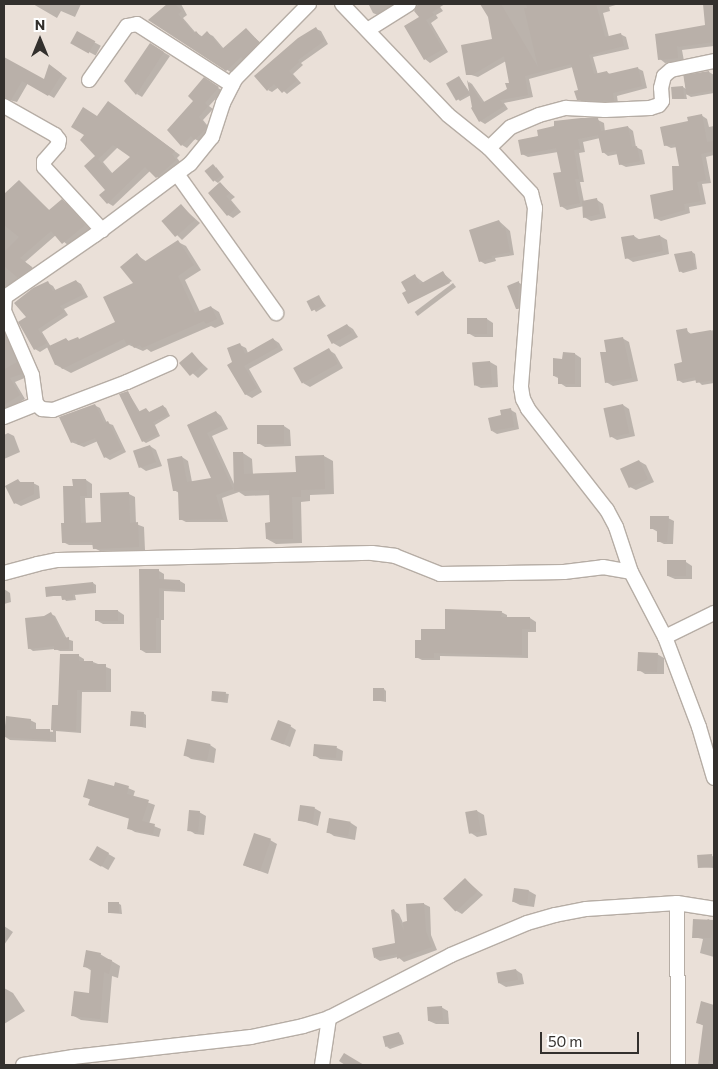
<!DOCTYPE html>
<html>
<head>
<meta charset="utf-8">
<style>
	body { margin:0 }
	#map { position:relative; width:718px; height:1069px; overflow:hidden; background:#eae0d8; font-family:Commissioner,sans-serif }
	div>[style] { position:absolute }
	[style*='--x'] { left:calc(var(--x)*1px); top:calc(var(--y)*1px); width:calc(var(--w)*1px); rotate:calc(var(--a)*1deg) }
	.shadow>* { inset:0; background:#0003; transform-origin:0 0 }
	.building>* { inset:0; background:#b9b0a9; transform-origin:0 0 }
	.roads { filter:drop-shadow(1px 0 #b6ada5) drop-shadow(-1px 0 #b6ada5) drop-shadow(0 1px #b6ada5) drop-shadow(0 -1px #b6ada5) }
	.street>* { height:14px; margin:-7px; padding:0 7px; transform-origin:7px; border-radius:7px; background:#fff }
	span { translate:-50% -50%; white-space:nowrap; text-align:center; line-height:1.15; -webkit-text-stroke:5px #fff; paint-order:stroke }
	.frame { position:absolute; inset:0; border:5px solid #33302d; pointer-events:none }
	.north { position:absolute; left:15px; top:15px; width:50px; height:50px; -webkit-text-stroke:4px #fff; paint-order:stroke; rotate:0deg; font-size:14px; font-weight:700; line-height:20px; text-align:center; color:#33302d }
	.north::after { content:''; display:block; margin:auto; width:18px; height:22px; background:#33302d; clip-path:polygon(50% 0,100% 100%,50% 72%,0 100%) }
	.scale { position:absolute; left:540px; top:1032px; width:99px; height:22px; box-sizing:border-box; border:2px solid #33302d; border-top:0; padding-left:6px; font-size:15px; line-height:18px; white-space:nowrap; color:#33302d; -webkit-text-stroke:4px #fff; paint-order:stroke }
</style>
</head>
<body>
<div id="map">
	<div class="shadow">
		<i style="clip-path:polygon(33px 4px,81px 4px,75px 17px,61px 11px,57px 18px)"></i>
		<i style="clip-path:polygon(168px 4px,181px 4px,187px 15px,183px 18px,195px 32px,203px 37px,207px 33px,213px 36px,224px 49px,246px 30px,264px 46px,232px 73px,150px 20px)"></i>
		<i style="clip-path:polygon(371px 4px,395px 4px,397px 7px,380px 16px,373px 13px,369px 5px)"></i>
		<i style="clip-path:polygon(422px 4px,438px 4px,443px 11px,436px 15px,438px 18px,431px 23px,448px 52px,430px 63px,425px 59px,405px 26px,420px 18px,416px 11px)"></i>
		<i style="clip-path:polygon(482px 4px,619px 4px,609px 7px,610px 11px,603px 13px,609px 37px,620px 34px,626px 37px,629px 49px,593px 57px,598px 75px,607px 72px,611px 75px,637px 68px,643px 71px,647px 88px,617px 96px,618px 103px,583px 102px,578px 99px,580px 91px,573px 67px,529px 79px,533px 97px,504px 103px,508px 109px,485px 124px,480px 121px,471px 95px,460px 101px,458px 99px,459px 77px,471px 94px,469px 82px,472px 84px,485px 103px,508px 89px,510px 84px,506px 61px,478px 77px,468px 74px,494px 40px,489px 17px)"></i>
		<i style="clip-path:polygon(704px 4px,714px 4px,714px 49px,714px 46px,682px 50px,684px 61px,665px 63px,660px 59px,707px 26px)"></i>
		<i style="clip-path:polygon(316px 29px,321px 31px,328px 44px,301px 63px,303px 65px,293px 74px,301px 83px,287px 94px,279px 87px,272px 92px,268px 90px)"></i>
		<i style="left:77px;top:33px;width:27px;height:11px;rotate:28deg"></i>
		<i style="clip-path:polygon(150px 44px,170px 56px,142px 97px,137px 94px)"></i>
		<i style="clip-path:polygon(4px 59px,45px 81px,55px 69px,67px 78px,54px 98px,28px 83px,17px 102px,9px 100px,4px 98px)"></i>
		<i style="clip-path:polygon(709px 72px,714px 75px,714px 93px,691px 97px,686px 94px,687px 99px,673px 99px,683px 87px,686px 89px,684px 77px)"></i>
		<i style="clip-path:polygon(204px 79px,223px 91px,209px 106px,213px 109px,203px 120px,211px 130px,200px 142px,195px 139px,187px 148px,182px 145px,195px 101px)"></i>
		<i style="clip-path:polygon(evenodd,114px 106px,180px 155px,177px 158px,181px 163px,162px 181px,150px 171px,113px 206px,108px 203px,107px 190px,97px 156px,98px 118px,114px 106px,118px 147px,132px 156px,113px 174px,103px 162px,118px 147px)"></i>
		<i style="clip-path:polygon(701px 115px,707px 119px,709px 127px,714px 126px,714px 155px,706px 157px,711px 183px,702px 184px,706px 204px,689px 207px,690px 213px,661px 221px,655px 218px,674px 191px,680px 167px,677px 147px,671px 148px,665px 145px,690px 122px)"></i>
		<i style="clip-path:polygon(598px 120px,604px 123px,605px 132px,628px 127px,633px 131px,636px 147px,642px 150px,645px 164px,626px 167px,620px 164px,618px 154px,608px 156px,603px 152px,600px 138px,583px 142px,585px 152px,579px 153px,584px 182px,580px 182px,584px 202px,597px 200px,603px 204px,606px 218px,591px 221px,584px 217px,584px 206px,567px 210px,561px 206px,562px 173px,558px 152px,528px 157px,522px 154px,539px 137px)"></i>
		<i style="clip-path:polygon(216px 167px,224px 177px,218px 183px,215px 181px)"></i>
		<i style="clip-path:polygon(19px 182px,50px 211px,62px 201px,68px 204px,90px 229px,69px 246px,56px 235px,25px 262px,37px 271px,24px 280px,19px 277px,4px 293px,4px 196px)"></i>
		<i style="clip-path:polygon(220px 184px,235px 197px,231px 200px,241px 212px,233px 218px,228px 215px)"></i>
		<i style="clip-path:polygon(181px 206px,200px 223px,182px 240px,163px 221px)"></i>
		<i style="clip-path:polygon(499px 221px,510px 231px,514px 255px,495px 258px,496px 261px,485px 264px,480px 261px)"></i>
		<i style="clip-path:polygon(634px 236px,640px 240px,660px 236px,667px 240px,669px 254px,633px 262px,627px 258px)"></i>
		<i style="clip-path:polygon(178px 242px,186px 246px,201px 270px,185px 280px,200px 312px,211px 307px,219px 312px,224px 324px,215px 328px,211px 326px,151px 352px,147px 349px,143px 351px,129px 345px,71px 373px,56px 365px,48px 347px,40px 352px,35px 349px,28px 317px,48px 283px,53px 286px,56px 291px,76px 281px,81px 284px,88px 297px,64px 309px,68px 315px,42px 332px,51px 347px,66px 339px,70px 342px,77px 338px,80px 340px,117px 323px,135px 283px,137px 255px,147px 262px)"></i>
		<i style="clip-path:polygon(692px 252px,695px 254px,697px 269px,683px 273px,680px 271px)"></i>
		<i style="clip-path:polygon(443px 273px,452px 281px,409px 303px,415px 276px,424px 283px)"></i>
		<i style="clip-path:polygon(518px 282px,521px 284px,521px 310px,517px 308px)"></i>
		<i style="left:453px;top:283px;width:5px;height:48px;rotate:53deg"></i>
		<i style="clip-path:polygon(319px 297px,326px 306px,316px 312px,309px 302px)"></i>
		<i style="clip-path:polygon(487px 319px,493px 323px,493px 337px,475px 337px,468px 333px)"></i>
		<i style="clip-path:polygon(4px 324px,27px 377px,15px 382px,25px 399px,4px 411px)"></i>
		<i style="clip-path:polygon(347px 325px,353px 329px,358px 337px,340px 347px,333px 343px)"></i>
		<i style="clip-path:polygon(686px 330px,692px 335px,714px 330px,714px 383px,702px 385px,697px 380px,683px 383px,678px 380px,683px 363px)"></i>
		<i style="clip-path:polygon(622px 338px,629px 342px,638px 381px,613px 386px,606px 382px,607px 353px)"></i>
		<i style="clip-path:polygon(273px 339px,279px 343px,283px 350px,249px 369px,262px 392px,252px 398px,245px 394px,234px 362px,240px 345px,246px 348px,248px 353px)"></i>
		<i style="clip-path:polygon(329px 350px,335px 354px,343px 368px,310px 387px,303px 383px)"></i>
		<i style="clip-path:polygon(192px 354px,208px 369px,198px 378px,181px 363px)"></i>
		<i style="clip-path:polygon(575px 354px,581px 358px,581px 387px,566px 387px,560px 383px,560px 379px,554px 376px,564px 361px)"></i>
		<i style="clip-path:polygon(490px 362px,497px 366px,498px 387px,481px 388px,475px 385px)"></i>
		<i style="clip-path:polygon(128px 392px,140px 412px,146px 409px,150px 413px,163px 406px,166px 408px,170px 416px,155px 425px,160px 436px,146px 443px,143px 441px)"></i>
		<i style="clip-path:polygon(94px 405px,100px 408px,107px 423px,113px 425px,126px 452px,110px 460px,105px 457px,98px 441px,84px 447px,71px 442px)"></i>
		<i style="clip-path:polygon(623px 405px,629px 409px,635px 436px,617px 440px,610px 436px)"></i>
		<i style="clip-path:polygon(511px 410px,516px 413px,519px 429px,497px 434px,492px 431px)"></i>
		<i style="clip-path:polygon(216px 412px,221px 416px,228px 429px,212px 436px,235px 486px,243px 453px,252px 459px,253px 474px,297px 473px,324px 456px,333px 461px,334px 494px,310px 495px,310px 501px,301px 502px,302px 543px,276px 544px,267px 539px,271px 524px,270px 495px,245px 496px,239px 492px,222px 498px,228px 522px,186px 522px,180px 519px,179px 493px,174px 490px,182px 457px,188px 461px,192px 482px,213px 479px,188px 425px)"></i>
		<i style="clip-path:polygon(284px 426px,290px 430px,291px 446px,265px 447px,258px 443px)"></i>
		<i style="clip-path:polygon(8px 433px,14px 436px,20px 452px,4px 459px,4px 435px)"></i>
		<i style="clip-path:polygon(150px 446px,156px 450px,162px 466px,146px 471px,140px 467px)"></i>
		<i style="clip-path:polygon(639px 461px,646px 465px,654px 482px,636px 490px,630px 487px)"></i>
		<i style="clip-path:polygon(86px 480px,92px 484px,92px 498px,85px 498px,86px 524px,102px 523px,129px 494px,135px 497px,136px 524px,144px 527px,145px 550px,100px 551px,94px 548px,94px 545px,69px 545px,63px 542px,74px 481px)"></i>
		<i style="clip-path:polygon(18px 481px,23px 483px,33px 483px,39px 486px,40px 498px,21px 506px,15px 503px)"></i>
		<i style="clip-path:polygon(668px 518px,674px 521px,673px 544px,664px 544px,658px 541px,658px 532px,651px 528px)"></i>
		<i style="clip-path:polygon(686px 562px,692px 566px,692px 579px,675px 579px,668px 576px)"></i>
		<i style="clip-path:polygon(159px 571px,164px 574px,164px 580px,180px 581px,185px 584px,185px 592px,164px 591px,164px 620px,161px 620px,161px 653px,146px 653px,141px 650px)"></i>
		<i style="clip-path:polygon(93px 583px,96px 585px,96px 593px,75px 595px,76px 600px,66px 601px,63px 596px,48px 596px)"></i>
		<i style="clip-path:polygon(4px 589px,10px 593px,11px 602px,4px 604px)"></i>
		<i style="clip-path:polygon(118px 611px,124px 615px,124px 624px,103px 624px,96px 620px)"></i>
		<i style="clip-path:polygon(501px 612px,507px 615px,507px 618px,530px 618px,536px 622px,536px 632px,528px 632px,528px 658px,440px 656px,440px 660px,422px 660px,416px 657px,447px 630px)"></i>
		<i style="clip-path:polygon(51px 614px,55px 616px,67px 639px,73px 641px,73px 651px,60px 651px,55px 649px,33px 651px,29px 648px)"></i>
		<i style="clip-path:polygon(657px 654px,664px 658px,664px 674px,645px 674px,639px 670px)"></i>
		<i style="clip-path:polygon(79px 656px,84px 659px,84px 662px,93px 662px,111px 669px,111px 692px,82px 692px,81px 733px,56px 731px,56px 742px,10px 740px,4px 736px,7px 717px,30px 720px,36px 723px,36px 730px,53px 732px,53px 706px,59px 706px)"></i>
		<i style="clip-path:polygon(384px 689px,386px 691px,386px 702px,375px 700px)"></i>
		<i style="left:214px;top:692px;width:15px;height:9px;rotate:8deg"></i>
		<i style="clip-path:polygon(143px 713px,146px 715px,146px 728px,132px 725px)"></i>
		<i style="clip-path:polygon(290px 726px,296px 730px,290px 747px,272px 739px)"></i>
		<i style="clip-path:polygon(188px 741px,210px 745px,216px 749px,214px 763px,191px 759px,185px 755px)"></i>
		<i style="clip-path:polygon(337px 748px,343px 751px,342px 761px,320px 759px,314px 755px)"></i>
		<i style="clip-path:polygon(116px 783px,135px 791px,133px 797px,155px 805px,149px 824px,161px 829px,159px 837px,135px 832px,128px 828px,130px 819px,96px 808px,89px 805px,91px 800px,84px 796px,114px 788px)"></i>
		<i style="clip-path:polygon(314px 808px,321px 812px,318px 826px,299px 820px)"></i>
		<i style="clip-path:polygon(477px 811px,484px 815px,487px 835px,477px 837px,471px 833px)"></i>
		<i style="clip-path:polygon(199px 812px,206px 816px,204px 835px,195px 834px,189px 830px)"></i>
		<i style="clip-path:polygon(330px 820px,351px 823px,357px 827px,355px 840px,334px 836px,328px 832px)"></i>
		<i style="clip-path:polygon(270px 840px,277px 844px,268px 874px,243px 865px)"></i>
		<i style="left:98px;top:848px;width:20px;height:14px;rotate:30deg"></i>
		<i style="clip-path:polygon(712px 856px,714px 857px,714px 868px,699px 867px)"></i>
		<i style="clip-path:polygon(465px 879px,483px 895px,462px 914px,455px 910px)"></i>
		<i style="clip-path:polygon(515px 890px,529px 891px,536px 895px,534px 907px,520px 905px,514px 902px)"></i>
		<i style="clip-path:polygon(118px 903px,121px 905px,122px 914px,110px 913px)"></i>
		<i style="clip-path:polygon(424px 904px,430px 907px,431px 935px,437px 950px,404px 962px,398px 957px,380px 961px,375px 958px,397px 944px,393px 910px,399px 914px,403px 923px,408px 922px,407px 905px)"></i>
		<i style="clip-path:polygon(708px 919px,714px 922px,714px 957px,700px 953px,703px 939px,693px 937px)"></i>
		<i style="clip-path:polygon(4px 926px,13px 932px,4px 945px)"></i>
		<i style="clip-path:polygon(100px 954px,120px 966px,118px 978px,112px 976px,108px 1023px,81px 1020px,72px 1015px,90px 994px,92px 971px,84px 966px)"></i>
		<i style="clip-path:polygon(516px 970px,522px 974px,524px 984px,506px 987px,499px 983px)"></i>
		<i style="clip-path:polygon(4px 988px,13px 993px,25px 1011px,4px 1024px)"></i>
		<i style="clip-path:polygon(702px 1003px,714px 1006px,714px 1065px,700px 1064px,704px 1026px,697px 1022px)"></i>
		<i style="clip-path:polygon(441px 1007px,448px 1011px,449px 1024px,436px 1024px,429px 1021px)"></i>
		<i style="clip-path:polygon(398px 1033px,401px 1035px,404px 1044px,390px 1049px,387px 1047px)"></i>
	</div>
	<div class="building">
		<i style="clip-path:polygon(167px 4px,175px 4px,182px 11px,178px 14px,194px 33px,196px 31px,201px 37px,207px 31px,222px 49px,246px 28px,259px 42px,243px 59px,241px 57px,226px 71px,148px 20px)"></i>
		<i style="clip-path:polygon(418px 4px,445px 4px,432px 12px,434px 15px,426px 20px,443px 49px,424px 60px,404px 26px,419px 17px,414px 11px)"></i>
		<i style="clip-path:polygon(480px 4px,501px 4px,538px 67px,524px 8px,527px 8px,526px 4px,596px 4px,605px 37px,621px 33px,624px 46px,589px 55px,594px 74px,607px 71px,608px 74px,638px 67px,642px 86px,613px 93px,614px 101px,577px 100px,574px 91px,578px 90px,571px 64px,525px 76px,528px 95px,500px 100px,504px 106px,479px 122px,471px 108px,472px 107px,467px 80px,482px 103px,507px 89px,505px 83px,509px 83px,504px 56px,472px 75px,466px 75px,461px 45px,492px 39px,488px 17px)"></i>
		<i style="clip-path:polygon(703px 4px,714px 4px,714px 42px,677px 47px,678px 58px,658px 60px,655px 34px,705px 25px)"></i>
		<i style="clip-path:polygon(316px 27px,324px 41px,298px 60px,299px 62px,289px 71px,297px 80px,282px 93px,274px 84px,267px 91px,254px 76px,298px 38px)"></i>
		<i style="left:77px;top:31px;width:21px;height:14px;rotate:29deg"></i>
		<i style="clip-path:polygon(150px 43px,164px 52px,136px 95px,124px 81px)"></i>
		<i style="clip-path:polygon(4px 57px,44px 79px,49px 64px,62px 74px,48px 96px,22px 81px,11px 100px,4px 97px)"></i>
		<i style="left:709px;top:71px;width:20px;height:26px;rotate:81deg"></i>
		<i style="left:459px;top:76px;width:20px;height:15px;rotate:60deg"></i>
		<i style="clip-path:polygon(204px 77px,219px 87px,205px 103px,208px 106px,199px 117px,206px 126px,205px 130px,194px 140px,191px 136px,181px 146px,167px 130px,193px 101px,188px 96px)"></i>
		<i style="left:683px;top:86px;width:12px;height:12px;rotate:85deg"></i>
		<i style="clip-path:polygon(evenodd,108px 101px,175px 151px,172px 154px,176px 160px,156px 178px,145px 167px,107px 204px,99px 195px,105px 190px,84px 166px,95px 156px,80px 140px,84px 135px,71px 127px,83px 107px,97px 116px,108px 101px,113px 145px,130px 157px,111px 174px,98px 159px,113px 145px)"></i>
		<i style="clip-path:polygon(702px 114px,707px 142px,714px 141px,714px 151px,701px 154px,706px 180px,697px 182px,701px 201px,684px 204px,685px 210px,654px 219px,650px 195px,673px 190px,672px 166px,679px 166px,675px 144px,664px 146px,660px 127px,688px 121px,687px 117px)"></i>
		<i style="clip-path:polygon(581px 118px,598px 118px,601px 131px,628px 126px,632px 147px,637px 146px,640px 161px,619px 165px,616px 151px,602px 153px,598px 135px,578px 139px,580px 149px,574px 150px,579px 179px,575px 179px,580px 203px,560px 207px,553px 173px,561px 172px,556px 148px,521px 155px,518px 140px,538px 136px,537px 130px,554px 126px,554px 121px)"></i>
		<i style="left:213px;top:164px;width:14px;height:11px;rotate:51deg"></i>
		<i style="clip-path:polygon(19px 180px,49px 210px,62px 199px,85px 225px,62px 244px,51px 231px,20px 258px,32px 267px,18px 278px,4px 266px,4px 252px,19px 237px,4px 225px,4px 194px)"></i>
		<i style="clip-path:polygon(220px 182px,230px 193px,226px 196px,236px 208px,227px 216px,208px 193px)"></i>
		<i style="clip-path:polygon(597px 198px,600px 214px,583px 218px,582px 201px)"></i>
		<i style="left:181px;top:204px;width:21px;height:26px;rotate:49deg"></i>
		<i style="clip-path:polygon(499px 220px,502px 228px,505px 227px,510px 252px,491px 256px,492px 258px,479px 262px,469px 230px)"></i>
		<i style="clip-path:polygon(634px 235px,635px 240px,660px 235px,663px 251px,625px 259px,621px 237px)"></i>
		<i style="clip-path:polygon(178px 240px,194px 265px,178px 276px,195px 313px,211px 306px,217px 319px,206px 324px,204px 321px,142px 348px,140px 345px,134px 348px,131px 343px,127px 345px,124px 339px,62px 369px,59px 364px,55px 365px,47px 347px,66px 338px,68px 341px,78px 337px,79px 339px,115px 322px,103px 297px,133px 283px,120px 267px,137px 253px,144px 262px)"></i>
		<i style="clip-path:polygon(692px 251px,695px 268px,679px 272px,674px 254px)"></i>
		<i style="clip-path:polygon(443px 271px,450px 283px,408px 304px,402px 293px,406px 291px,401px 282px,415px 274px,420px 284px)"></i>
		<i style="clip-path:polygon(76px 280px,84px 294px,60px 306px,64px 312px,38px 329px,47px 343px,34px 350px,18px 322px,26px 317px,14px 303px,33px 288px,48px 281px,53px 291px)"></i>
		<i style="clip-path:polygon(519px 281px,518px 309px,516px 309px,507px 286px)"></i>
		<i style="left:319px;top:295px;width:11px;height:14px;rotate:63deg"></i>
		<i style="left:467px;top:318px;width:20px;height:16px"></i>
		<i style="left:347px;top:324px;width:10px;height:23px;rotate:61deg"></i>
		<i style="clip-path:polygon(687px 328px,688px 334px,711px 330px,714px 344px,714px 380px,696px 383px,695px 377px,677px 381px,674px 364px,682px 362px,676px 330px)"></i>
		<i style="clip-path:polygon(623px 337px,632px 378px,605px 383px,600px 352px,606px 352px,604px 340px)"></i>
		<i style="clip-path:polygon(273px 338px,278px 347px,244px 366px,257px 388px,245px 395px,227px 365px,232px 362px,227px 348px,240px 343px,245px 354px)"></i>
		<i style="left:329px;top:348px;width:18px;height:41px;rotate:61deg"></i>
		<i style="left:192px;top:352px;width:17px;height:17px;rotate:50deg"></i>
		<i style="clip-path:polygon(563px 352px,575px 353px,575px 384px,558px 384px,558px 376px,553px 376px,553px 358px,562px 359px)"></i>
		<i style="left:490px;top:361px;width:23px;height:18px;rotate:85deg"></i>
		<i style="clip-path:polygon(17px 362px,22px 374px,10px 378px,20px 395px,4px 405px,4px 368px,5px 369px)"></i>
		<i style="clip-path:polygon(128px 391px,138px 412px,146px 408px,149px 412px,163px 405px,168px 415px,153px 422px,158px 434px,142px 442px,119px 394px)"></i>
		<i style="clip-path:polygon(95px 404px,104px 423px,108px 421px,122px 449px,104px 458px,95px 438px,78px 445px,76px 440px,71px 443px,59px 417px)"></i>
		<i style="left:623px;top:404px;width:30px;height:20px;rotate:78deg"></i>
		<i style="clip-path:polygon(511px 408px,514px 427px,491px 431px,488px 418px,501px 415px,500px 410px)"></i>
		<i style="clip-path:polygon(216px 411px,223px 425px,207px 433px,233px 489px,216px 495px,223px 519px,179px 520px,178px 491px,173px 491px,167px 459px,182px 456px,187px 482px,211px 478px,187px 425px)"></i>
		<i style="left:257px;top:425px;width:27px;height:19px"></i>
		<i style="left:150px;top:445px;width:18px;height:18px;rotate:71deg"></i>
		<i style="clip-path:polygon(233px 452px,243px 452px,244px 474px,296px 472px,295px 456px,324px 455px,325px 489px,301px 490px,301px 497px,292px 497px,293px 539px,266px 539px,265px 523px,270px 522px,269px 490px,234px 491px)"></i>
		<i style="left:639px;top:460px;width:21px;height:21px;rotate:65deg"></i>
		<i style="clip-path:polygon(18px 479px,20px 482px,34px 482px,34px 494px,14px 504px,5px 486px)"></i>
		<i style="clip-path:polygon(72px 479px,86px 479px,87px 496px,80px 496px,81px 523px,101px 522px,100px 493px,129px 492px,130px 523px,138px 522px,139px 547px,93px 549px,92px 542px,62px 543px,61px 523px,64px 523px,63px 486px,73px 486px)"></i>
		<i style="clip-path:polygon(650px 516px,669px 516px,667px 542px,657px 542px,657px 529px,650px 529px)"></i>
		<i style="left:667px;top:560px;width:19px;height:16px"></i>
		<i style="clip-path:polygon(139px 569px,159px 569px,159px 579px,180px 580px,180px 590px,159px 588px,159px 618px,156px 618px,156px 650px,140px 650px)"></i>
		<i style="clip-path:polygon(93px 582px,94px 592px,73px 594px,73px 599px,62px 600px,61px 595px,46px 597px,45px 587px)"></i>
		<i style="clip-path:polygon(445px 609px,502px 611px,501px 617px,530px 617px,530px 629px,522px 629px,522px 655px,434px 653px,434px 658px,415px 658px,415px 640px,421px 640px,421px 629px,445px 629px)"></i>
		<i style="left:95px;top:610px;width:23px;height:11px"></i>
		<i style="clip-path:polygon(51px 612px,64px 638px,69px 637px,69px 649px,54px 650px,54px 646px,28px 649px,25px 618px,44px 616px)"></i>
		<i style="left:638px;top:652px;width:20px;height:19px;rotate:3deg"></i>
		<i style="clip-path:polygon(60px 654px,79px 654px,79px 661px,93px 661px,93px 664px,106px 664px,106px 690px,77px 690px,76px 731px,51px 730px,52px 705px,58px 705px)"></i>
		<i style="left:373px;top:688px;width:11px;height:13px"></i>
		<i style="left:212px;top:691px;width:14px;height:10px;rotate:4deg"></i>
		<i style="left:131px;top:711px;width:13px;height:15px;rotate:4deg"></i>
		<i style="clip-path:polygon(6px 716px,31px 719px,30px 729px,50px 729px,50px 740px,4px 737px)"></i>
		<i style="left:278px;top:720px;width:14px;height:21px;rotate:21deg"></i>
		<i style="left:187px;top:739px;width:24px;height:17px;rotate:12deg"></i>
		<i style="left:314px;top:744px;width:23px;height:12px;rotate:5deg"></i>
		<i style="clip-path:polygon(88px 779px,114px 786px,115px 782px,129px 786px,127px 794px,149px 800px,142px 821px,155px 824px,153px 834px,127px 829px,129px 818px,88px 805px,90px 799px,83px 797px)"></i>
		<i style="left:300px;top:805px;width:15px;height:16px;rotate:8deg"></i>
		<i style="left:189px;top:810px;width:11px;height:21px;rotate:5deg"></i>
		<i style="left:477px;top:810px;width:22px;height:12px;rotate:80deg"></i>
		<i style="left:329px;top:818px;width:22px;height:15px;rotate:10deg"></i>
		<i style="left:254px;top:833px;width:18px;height:34px;rotate:19deg"></i>
		<i style="left:97px;top:846px;width:14px;height:16px;rotate:30deg"></i>
		<i style="left:712px;top:854px;width:13px;height:15px;rotate:86deg"></i>
		<i style="left:465px;top:878px;width:18px;height:30px;rotate:47deg"></i>
		<i style="left:514px;top:888px;width:15px;height:14px;rotate:8deg"></i>
		<i style="left:119px;top:902px;width:11px;height:11px;rotate:90deg"></i>
		<i style="clip-path:polygon(424px 903px,426px 931px,432px 947px,397px 959px,397px 954px,374px 958px,372px 948px,395px 943px,391px 910px,394px 909px,404px 931px,403px 922px,407px 921px,406px 904px)"></i>
		<i style="clip-path:polygon(693px 919px,714px 920px,711px 938px,692px 938px)"></i>
		<i style="clip-path:polygon(86px 950px,101px 953px,100px 957px,112px 960px,109px 974px,104px 972px,100px 1019px,71px 1016px,74px 991px,89px 993px,91px 968px,83px 967px)"></i>
		<i style="left:516px;top:969px;width:11px;height:20px;rotate:80deg"></i>
		<i style="clip-path:polygon(701px 1001px,714px 1005px,714px 1062px,709px 1061px,708px 1065px,698px 1065px,703px 1025px,696px 1023px)"></i>
		<i style="left:442px;top:1006px;width:14px;height:15px;rotate:86deg"></i>
		<i style="left:399px;top:1032px;width:11px;height:17px;rotate:75deg"></i>
		<i style="clip-path:polygon(344px 1053px,364px 1065px,345px 1065px,339px 1061px)"></i>
	</div>
	<div class="roads">
		<div class="street">
			<i style="--x:342;--y:4;--w:153;--a:46.3"></i>
			<i style="--x:448;--y:115;--w:53;--a:38.8"></i>
			<i style="--x:489;--y:148;--w:62;--a:47"></i>
			<i style="--x:531;--y:193;--w:16;--a:75"></i>
			<i style="--x:535;--y:208;--w:180;--a:94.5"></i>
			<i style="--x:521;--y:387;--w:12;--a:81"></i>
			<i style="--x:523;--y:399;--w:11;--a:63"></i>
			<i style="--x:528;--y:409;--w:128;--a:52"></i>
			<i style="--x:607;--y:510;--w:19;--a:62"></i>
			<i style="--x:616;--y:527;--w:47;--a:71.6"></i>
			<i style="--x:631;--y:572;--w:73;--a:62.4"></i>
			<i style="--x:665;--y:637;--w:96;--a:69.3"></i>
			<i style="--x:699;--y:727;--w:53;--a:73.6"></i>
			<i style="--x:369;--y:29;--w:47;--a:-32"></i>
			<i style="--x:89;--y:80;--w:66;--a:-54.9"></i>
			<i style="--x:127;--y:26;--w:10;--a:-11"></i>
			<i style="--x:137;--y:24;--w:113;--a:32.7"></i>
			<i style="--x:4;--y:106;--w:59;--a:29.6"></i>
			<i style="--x:55;--y:135;--w:6;--a:51"></i>
			<i style="--x:59;--y:140;--w:5;--a:101"></i>
			<i style="--x:58;--y:145;--w:21;--a:131"></i>
			<i style="--x:44;--y:161;--w:6;--a:90"></i>
			<i style="--x:44;--y:167;--w:86;--a:47.4"></i>
			<i style="--x:489;--y:148;--w:30;--a:-44"></i>
			<i style="--x:511;--y:127;--w:30;--a:-23"></i>
			<i style="--x:539;--y:115;--w:28;--a:-15"></i>
			<i style="--x:566;--y:108;--w:39;--a:3"></i>
			<i style="--x:605;--y:110;--w:45;--a:-2.5"></i>
			<i style="--x:650;--y:108;--w:9;--a:-18"></i>
			<i style="--x:659;--y:105;--w:5;--a:-53"></i>
			<i style="--x:662;--y:101;--w:13;--a:-94"></i>
			<i style="--x:661;--y:88;--w:12;--a:-76"></i>
			<i style="--x:664;--y:76;--w:9;--a:-41"></i>
			<i style="--x:671;--y:70;--w:44;--a:-11.8"></i>
			<i style="--x:177;--y:174;--w:171;--a:54.5"></i>
			<i style="--x:36;--y:404;--w:8;--a:40"></i>
			<i style="--x:42;--y:409;--w:11;--a:5"></i>
			<i style="--x:53;--y:410;--w:79;--a:-20.7"></i>
			<i style="--x:127;--y:382;--w:47;--a:-23.8"></i>
			<i style="--x:4;--y:417;--w:35;--a:-22"></i>
			<i style="--x:36;--y:404;--w:29;--a:-98"></i>
			<i style="--x:32;--y:375;--w:70;--a:-113.6"></i>
			<i style="--x:4;--y:311;--w:14;--a:-86"></i>
			<i style="--x:5;--y:297;--w:109;--a:-34.6"></i>
			<i style="--x:95;--y:235;--w:119;--a:-36.8"></i>
			<i style="--x:190;--y:164;--w:35;--a:-51"></i>
			<i style="--x:212;--y:137;--w:36;--a:-72"></i>
			<i style="--x:223;--y:103;--w:28;--a:-63"></i>
			<i style="--x:236;--y:78;--w:104;--a:-45.4"></i>
			<i style="--x:4;--y:573;--w:34;--a:-15"></i>
			<i style="--x:37;--y:564;--w:21;--a:-11"></i>
			<i style="--x:58;--y:560;--w:314;--a:-1.3"></i>
			<i style="--x:372;--y:553;--w:23;--a:7"></i>
			<i style="--x:395;--y:556;--w:48;--a:21.8"></i>
			<i style="--x:440;--y:574;--w:124;--a:-0.9"></i>
			<i style="--x:564;--y:572;--w:39;--a:-7"></i>
			<i style="--x:603;--y:567;--w:28;--a:10"></i>
			<i style="--x:665;--y:637;--w:55;--a:-26.1"></i>
			<i style="--x:677;--y:903;--w:162;--a:89.6"></i>
			<i style="--x:23;--y:1065;--w:51;--a:-9.1"></i>
			<i style="--x:73;--y:1057;--w:179;--a:-6.4"></i>
			<i style="--x:251;--y:1037;--w:53;--a:-11.9"></i>
			<i style="--x:303;--y:1026;--w:27;--a:-17"></i>
			<i style="--x:329;--y:1018;--w:137;--a:-27.3"></i>
			<i style="--x:451;--y:955;--w:82;--a:-22.8"></i>
			<i style="--x:527;--y:923;--w:29;--a:-16"></i>
			<i style="--x:555;--y:915;--w:32;--a:-11"></i>
			<i style="--x:586;--y:909;--w:91;--a:-3.8"></i>
			<i style="--x:677;--y:903;--w:37;--a:9"></i>
			<i style="--x:322;--y:1065;--w:48;--a:-81.5"></i>
		</div>
	</div>
	<div class="frame"></div>
	<div class="north">N</div>
	<div class="scale">50 m</div>
</div>
</body>
</html>
